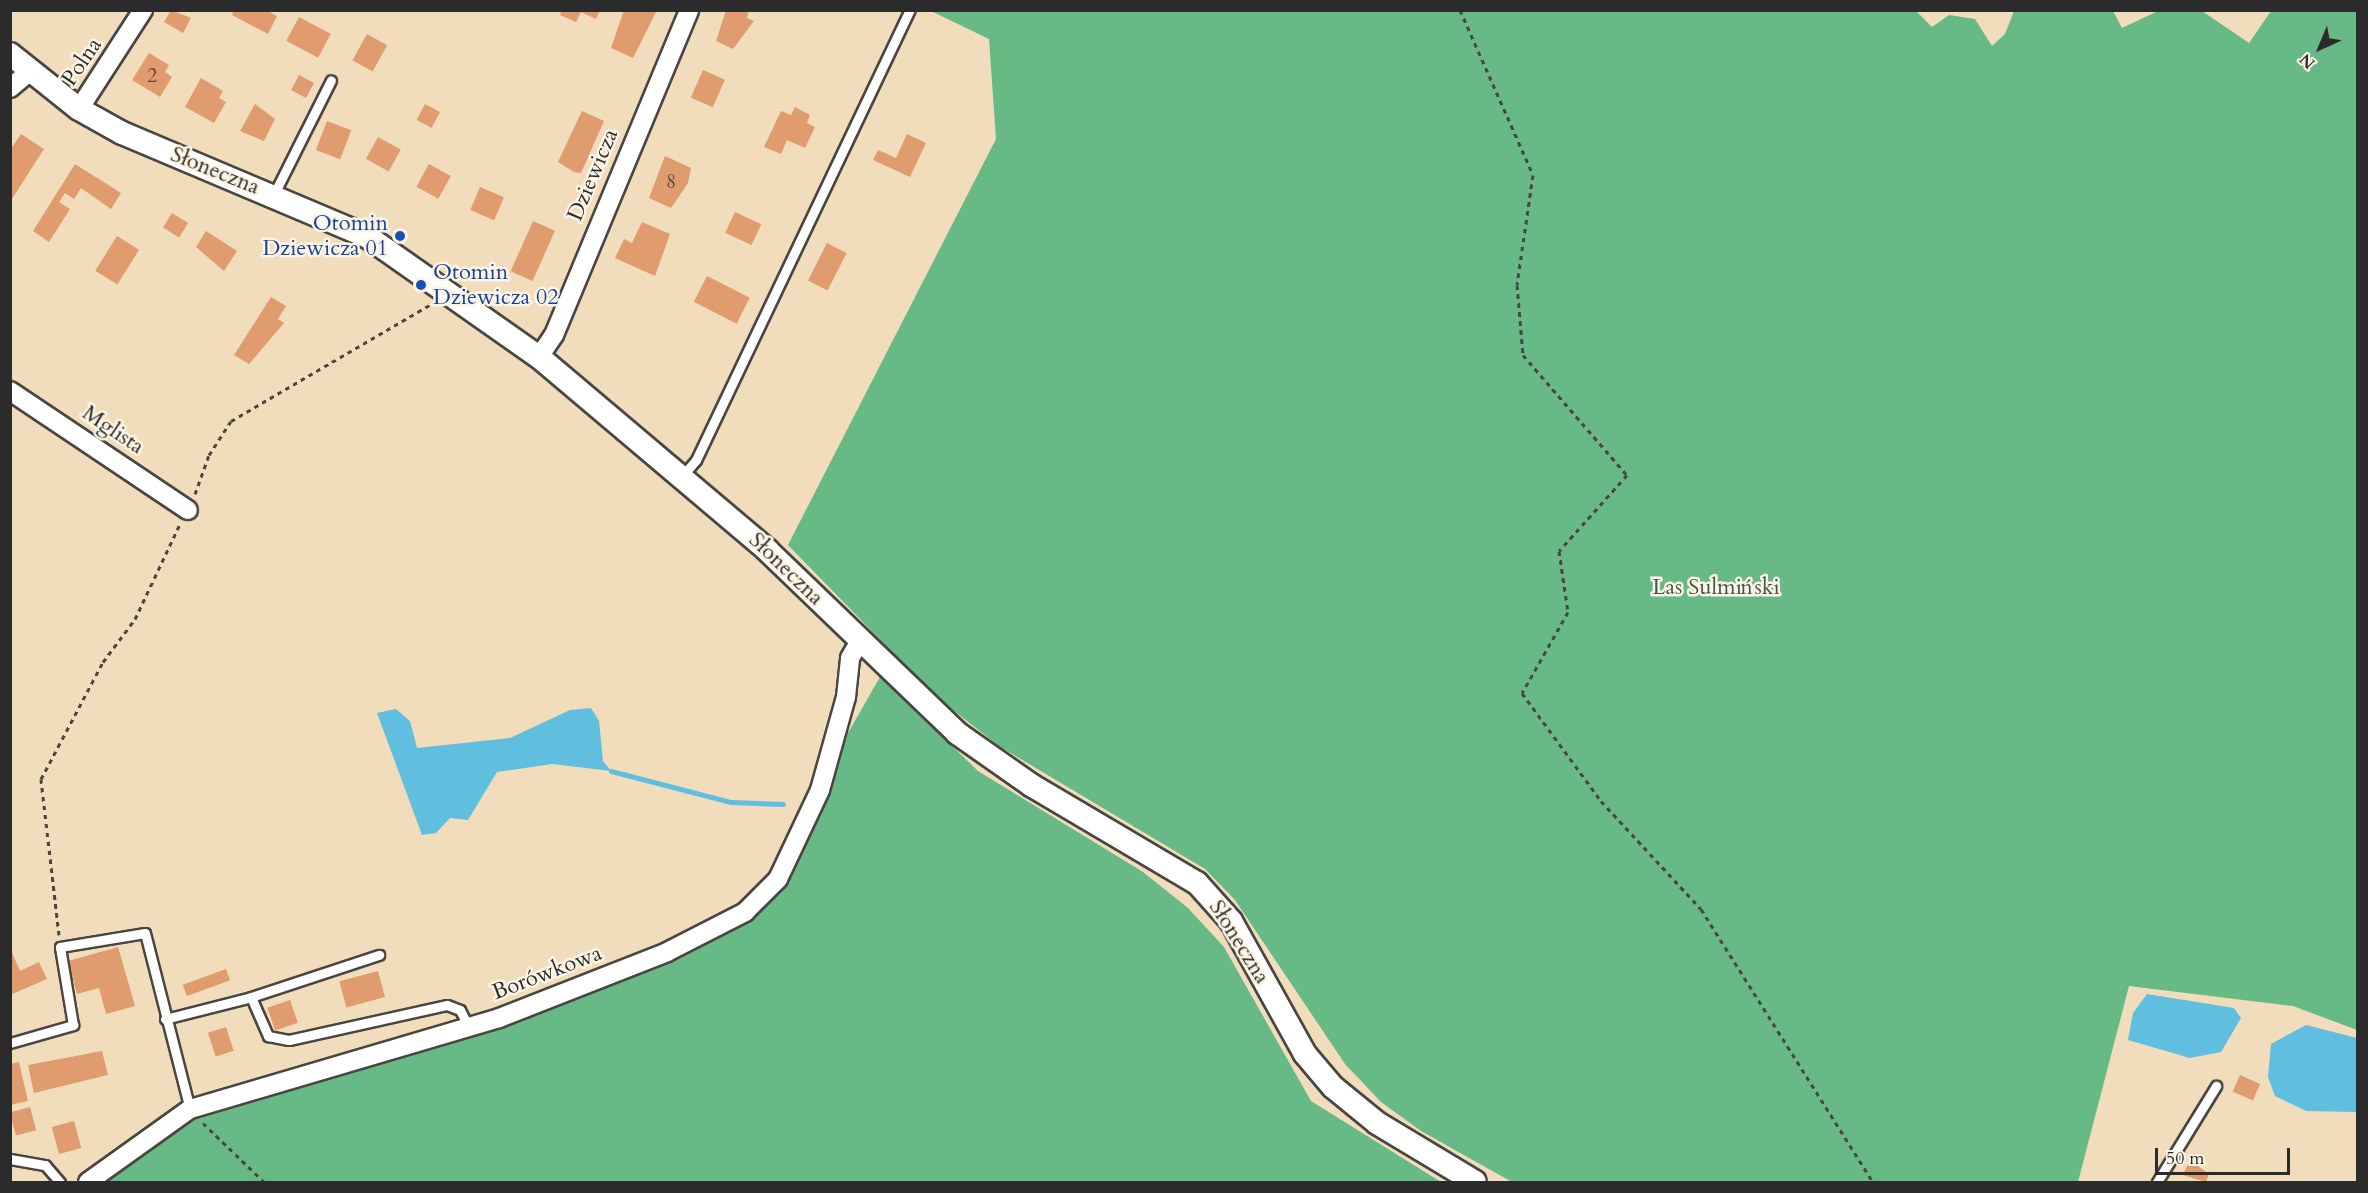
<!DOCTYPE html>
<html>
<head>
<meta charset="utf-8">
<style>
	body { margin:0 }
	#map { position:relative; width:2368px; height:1193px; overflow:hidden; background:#f1dcbb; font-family:Cardo,serif }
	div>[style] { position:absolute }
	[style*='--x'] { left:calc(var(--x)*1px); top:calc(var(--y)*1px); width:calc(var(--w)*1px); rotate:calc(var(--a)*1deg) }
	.forest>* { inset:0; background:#67b986 }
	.water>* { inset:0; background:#60bede }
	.stream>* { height:5px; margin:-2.5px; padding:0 2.5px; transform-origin:2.5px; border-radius:2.5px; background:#60bede }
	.building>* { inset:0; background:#e09b6f; transform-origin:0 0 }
	.path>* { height:3px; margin-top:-1.5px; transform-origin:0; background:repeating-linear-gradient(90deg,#494641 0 4.5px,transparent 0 9px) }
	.roads { filter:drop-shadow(2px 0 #494641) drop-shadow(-2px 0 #494641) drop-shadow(0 2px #494641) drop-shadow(0 -2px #494641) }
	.service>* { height:9px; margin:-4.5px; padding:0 4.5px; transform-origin:4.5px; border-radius:4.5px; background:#fff }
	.minor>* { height:18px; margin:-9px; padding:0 9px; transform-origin:9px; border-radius:9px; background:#fff }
	.tertiary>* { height:22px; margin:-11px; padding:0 11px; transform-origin:11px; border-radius:11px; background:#fff }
	.dots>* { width:16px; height:16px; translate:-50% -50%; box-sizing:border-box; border:3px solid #fcf5e5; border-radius:50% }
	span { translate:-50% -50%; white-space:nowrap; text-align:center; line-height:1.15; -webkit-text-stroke:5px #fcf5e5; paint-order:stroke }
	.number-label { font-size:20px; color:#58473c }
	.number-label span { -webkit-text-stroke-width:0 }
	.street-label { font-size:22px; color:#2b2b2b }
	.transit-label { font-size:22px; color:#164399 }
	.right { translate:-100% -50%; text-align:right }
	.left { translate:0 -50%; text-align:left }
	.park-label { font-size:22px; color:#405648 }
	.frame { position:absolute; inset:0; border:12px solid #2b2b2b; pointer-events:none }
	.north { position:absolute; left:2290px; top:18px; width:60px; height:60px; -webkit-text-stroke:4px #fcf5e5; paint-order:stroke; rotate:224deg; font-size:16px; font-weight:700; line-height:24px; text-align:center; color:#2b2b2b }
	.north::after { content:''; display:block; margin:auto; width:21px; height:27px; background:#2b2b2b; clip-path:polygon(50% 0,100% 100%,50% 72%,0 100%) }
	.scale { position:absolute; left:2155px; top:1148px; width:135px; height:27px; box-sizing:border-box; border:3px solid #2b2b2b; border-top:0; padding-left:8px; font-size:18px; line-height:21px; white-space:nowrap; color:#2b2b2b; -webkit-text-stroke:4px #fcf5e5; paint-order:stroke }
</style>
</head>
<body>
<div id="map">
	<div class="forest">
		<i style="clip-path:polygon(1915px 10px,1932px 27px,1949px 15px,1975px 19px,1992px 46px,2005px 34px,2014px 11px,2113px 11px,2122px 28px,2158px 11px,2202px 11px,2249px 43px,2271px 11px,2357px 11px,2357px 1030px,2293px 1006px,2129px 986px,2078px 1182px,1512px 1182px,1421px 1131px,1381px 1102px,1345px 1064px,1235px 900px,1205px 869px,999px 746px,935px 696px,788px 545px,996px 139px,989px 39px,931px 11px)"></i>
		<i style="clip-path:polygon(880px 677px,978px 771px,1143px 872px,1188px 908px,1224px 947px,1311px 1101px,1441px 1182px,100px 1182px,171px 1127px,216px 1105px,657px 963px,786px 879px,844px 740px)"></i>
	</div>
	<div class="water">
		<i style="clip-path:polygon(591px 708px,599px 721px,603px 761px,611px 771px,552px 764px,497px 772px,468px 820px,450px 818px,436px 833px,422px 835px,377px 713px,396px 709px,410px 721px,417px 748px,510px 738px,570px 710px)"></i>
		<i style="clip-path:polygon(2147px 994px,2234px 1008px,2241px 1018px,2221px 1052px,2190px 1058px,2128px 1040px,2133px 1013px)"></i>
		<i style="clip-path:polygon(2306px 1025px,2357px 1038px,2357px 1112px,2306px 1111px,2275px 1096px,2268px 1077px,2271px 1044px)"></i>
	</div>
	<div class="stream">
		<i style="--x:611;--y:771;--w:124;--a:14.5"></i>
		<i style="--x:731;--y:802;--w:52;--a:2.2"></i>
	</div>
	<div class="building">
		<i style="clip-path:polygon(171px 10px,191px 18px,183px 33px,164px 22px)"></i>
		<i style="clip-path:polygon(234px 10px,266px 10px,277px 16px,268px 34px,232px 15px)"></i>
		<i style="clip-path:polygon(562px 10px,600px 10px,596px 19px,581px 12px,576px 22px,560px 15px)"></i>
		<i style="clip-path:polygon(624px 10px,656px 12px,633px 58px,611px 48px)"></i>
		<i style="clip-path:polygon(726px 10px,749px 10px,747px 18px,754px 21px,733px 49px,716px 41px)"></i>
		<i style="left:299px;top:17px;width:36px;height:27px;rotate:28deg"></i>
		<i style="left:367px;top:34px;width:23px;height:30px;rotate:29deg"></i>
		<i style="clip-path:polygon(149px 53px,169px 65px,165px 72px,172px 77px,160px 97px,132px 80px)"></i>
		<i style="left:703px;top:70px;width:24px;height:30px;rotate:24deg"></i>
		<i style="left:299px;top:75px;width:17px;height:17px;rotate:28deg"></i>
		<i style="clip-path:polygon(201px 78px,223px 91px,219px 98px,226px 102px,214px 123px,185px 107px)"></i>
		<i style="clip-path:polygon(255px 104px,275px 119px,264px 141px,240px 131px)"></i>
		<i style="left:425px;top:104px;width:17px;height:18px;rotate:28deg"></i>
		<i style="clip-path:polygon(795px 107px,810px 115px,807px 123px,815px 127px,805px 148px,787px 140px,781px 154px,764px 147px,781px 111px,791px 115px)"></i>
		<i style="clip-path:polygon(582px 111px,604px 121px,581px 173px,574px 172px,558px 162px)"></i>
		<i style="left:327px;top:121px;width:26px;height:31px;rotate:21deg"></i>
		<i style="clip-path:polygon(21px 134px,44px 149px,10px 202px,10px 150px)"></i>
		<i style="clip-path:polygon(907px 134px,926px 143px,910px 177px,873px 160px,878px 150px,896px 158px)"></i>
		<i style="left:378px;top:137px;width:26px;height:25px;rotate:29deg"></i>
		<i style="clip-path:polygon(665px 156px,691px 168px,688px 183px,671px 208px,649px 198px)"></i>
		<i style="clip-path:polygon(75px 164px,121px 193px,111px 209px,81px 188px,74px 199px,65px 193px,59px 202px,70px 209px,49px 242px,33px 231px)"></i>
		<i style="left:429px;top:164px;width:25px;height:26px;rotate:29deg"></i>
		<i style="left:480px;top:187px;width:26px;height:25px;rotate:23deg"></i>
		<i style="left:735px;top:212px;width:29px;height:23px;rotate:25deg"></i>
		<i style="left:172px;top:213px;width:19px;height:17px;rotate:32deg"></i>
		<i style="left:533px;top:221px;width:24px;height:55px;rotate:24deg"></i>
		<i style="clip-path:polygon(642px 222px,670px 234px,655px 276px,615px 258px,624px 239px,632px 243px)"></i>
		<i style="clip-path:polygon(206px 231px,237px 251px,224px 271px,196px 247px)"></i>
		<i style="left:117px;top:236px;width:26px;height:41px;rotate:32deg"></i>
		<i style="left:827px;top:243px;width:22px;height:42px;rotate:27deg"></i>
		<i style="left:707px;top:276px;width:48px;height:29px;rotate:27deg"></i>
		<i style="clip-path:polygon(271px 297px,286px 306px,278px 319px,284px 323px,249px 364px,234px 355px)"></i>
		<i style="clip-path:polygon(118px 947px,135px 1006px,106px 1014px,99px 988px,77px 994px,68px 961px)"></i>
		<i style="clip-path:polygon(10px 948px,20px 971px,39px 962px,47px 979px,10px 995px)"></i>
		<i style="left:226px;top:969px;width:12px;height:46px;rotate:70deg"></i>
		<i style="left:378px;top:971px;width:27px;height:40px;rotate:75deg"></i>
		<i style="left:290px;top:1000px;width:24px;height:24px;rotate:71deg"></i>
		<i style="left:226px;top:1027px;width:25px;height:19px;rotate:72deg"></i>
		<i style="clip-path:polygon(102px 1051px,108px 1075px,34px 1093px,28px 1065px)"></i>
		<i style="clip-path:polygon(19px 1062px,28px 1101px,10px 1105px,10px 1064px)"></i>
		<i style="left:2240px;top:1075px;width:22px;height:18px;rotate:24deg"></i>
		<i style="left:30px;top:1107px;width:24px;height:21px;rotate:75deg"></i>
		<i style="left:74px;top:1121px;width:28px;height:23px;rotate:75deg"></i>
		<i style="clip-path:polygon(2193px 1153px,2203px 1158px,2199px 1167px,2209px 1174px,2206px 1182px,2183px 1175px)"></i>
	</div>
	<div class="path">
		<i style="--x:1460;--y:10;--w:180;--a:66.1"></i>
		<i style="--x:1533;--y:175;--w:111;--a:98.3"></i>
		<i style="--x:1517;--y:285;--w:70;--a:85.1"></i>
		<i style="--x:1523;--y:355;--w:159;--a:49.1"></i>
		<i style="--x:1627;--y:475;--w:102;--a:131.8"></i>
		<i style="--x:1559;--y:551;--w:62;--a:81.6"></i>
		<i style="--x:1568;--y:612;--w:93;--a:119.6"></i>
		<i style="--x:1522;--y:693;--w:134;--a:53.8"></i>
		<i style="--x:1601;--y:801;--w:147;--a:47.2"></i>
		<i style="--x:1701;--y:909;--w:323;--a:57.8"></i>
		<i style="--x:195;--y:494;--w:41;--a:-70.3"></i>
		<i style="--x:209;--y:455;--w:40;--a:-57.1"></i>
		<i style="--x:231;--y:421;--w:232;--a:-30.3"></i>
		<i style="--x:59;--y:935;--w:157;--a:-96.6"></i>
		<i style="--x:41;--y:779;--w:132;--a:-62.1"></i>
		<i style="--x:103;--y:662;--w:54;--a:-53.3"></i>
		<i style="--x:135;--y:619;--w:105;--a:-64.7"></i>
		<i style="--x:203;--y:1123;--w:85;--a:44"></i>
	</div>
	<div class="roads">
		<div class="service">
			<i style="--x:274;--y:194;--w:127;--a:-63.4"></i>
			<i style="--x:683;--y:475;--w:20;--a:-49"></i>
			<i style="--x:696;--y:460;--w:498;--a:-64.6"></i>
			<i style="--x:251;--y:997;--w:135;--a:-18.2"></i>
			<i style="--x:165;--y:1019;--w:89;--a:-14.3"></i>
			<i style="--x:251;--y:997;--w:43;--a:66.4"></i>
			<i style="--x:268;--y:1036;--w:21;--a:11"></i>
			<i style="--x:289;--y:1040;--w:162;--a:-12.5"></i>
			<i style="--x:447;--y:1005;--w:14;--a:21"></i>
			<i style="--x:460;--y:1010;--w:18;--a:63"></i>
			<i style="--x:10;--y:1043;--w:66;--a:-15.9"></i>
			<i style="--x:73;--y:1025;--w:79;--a:-99.5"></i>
			<i style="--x:60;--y:947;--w:86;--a:-9.4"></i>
			<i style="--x:145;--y:933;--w:182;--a:75.7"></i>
			<i style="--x:10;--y:1159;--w:36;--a:10"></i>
			<i style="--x:45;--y:1165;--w:23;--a:49"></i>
			<i style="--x:2157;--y:1182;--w:113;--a:-58.4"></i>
		</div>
		<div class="minor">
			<i style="--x:10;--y:88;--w:26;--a:-40"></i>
			<i style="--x:79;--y:109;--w:118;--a:-57.1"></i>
			<i style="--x:539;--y:357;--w:27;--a:-56"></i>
			<i style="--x:554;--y:335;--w:352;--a:-67.4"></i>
			<i style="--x:10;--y:391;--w:214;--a:33.8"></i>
			<i style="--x:88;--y:1182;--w:125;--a:-35.6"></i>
			<i style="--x:190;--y:1109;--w:322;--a:-16.4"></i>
			<i style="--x:499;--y:1018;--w:180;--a:-21.4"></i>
			<i style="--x:667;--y:952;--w:88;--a:-27.1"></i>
			<i style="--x:745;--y:912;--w:47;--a:-45"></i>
			<i style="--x:778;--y:879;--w:98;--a:-64.7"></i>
			<i style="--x:820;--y:790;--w:97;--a:-74.4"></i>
			<i style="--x:846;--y:697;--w:39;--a:-84"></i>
			<i style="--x:850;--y:658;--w:20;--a:-60"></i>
		</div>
		<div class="tertiary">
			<i style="--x:10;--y:54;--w:88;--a:38.6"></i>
			<i style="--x:79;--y:109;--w:49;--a:29.2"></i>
			<i style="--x:122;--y:133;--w:267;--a:22.9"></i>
			<i style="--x:368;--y:237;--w:209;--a:35.1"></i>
			<i style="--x:539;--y:357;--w:299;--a:40.2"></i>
			<i style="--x:767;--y:550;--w:264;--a:43.9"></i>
			<i style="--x:957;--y:733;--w:90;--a:35.1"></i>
			<i style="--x:1031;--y:785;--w:193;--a:30.6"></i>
			<i style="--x:1197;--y:883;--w:51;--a:48.2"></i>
			<i style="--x:1231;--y:921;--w:152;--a:60.9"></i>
			<i style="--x:1305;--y:1054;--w:43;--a:49.7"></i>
			<i style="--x:1333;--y:1087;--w:57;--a:39.3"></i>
			<i style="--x:1377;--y:1123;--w:114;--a:31"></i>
		</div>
	</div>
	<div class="dots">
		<i style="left:400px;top:236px;background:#1a4fb4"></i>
		<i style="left:421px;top:285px;background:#1a4fb4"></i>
	</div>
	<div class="number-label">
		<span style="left:152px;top:75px">2</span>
		<span style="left:671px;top:181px">8</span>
	</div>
	<div class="street-label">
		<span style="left:82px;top:62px;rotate:-56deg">Polna</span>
		<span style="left:215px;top:171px;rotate:22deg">Słoneczna</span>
		<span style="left:593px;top:175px;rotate:-67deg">Dziewicza</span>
		<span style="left:113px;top:430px;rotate:34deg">Mglista</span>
		<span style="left:786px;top:569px;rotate:44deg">Słoneczna</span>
		<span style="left:1239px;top:942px;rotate:58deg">Słoneczna</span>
		<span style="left:547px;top:973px;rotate:-21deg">Borówkowa</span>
	</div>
	<div class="transit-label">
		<span class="right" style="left:388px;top:236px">Otomin<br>Dziewicza 01</span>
		<span class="left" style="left:433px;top:285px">Otomin<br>Dziewicza 02</span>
	</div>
	<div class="park-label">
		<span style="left:1716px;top:588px">Las Sulmiński</span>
	</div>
	<div class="frame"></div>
	<div class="north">N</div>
	<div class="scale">50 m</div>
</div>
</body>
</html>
